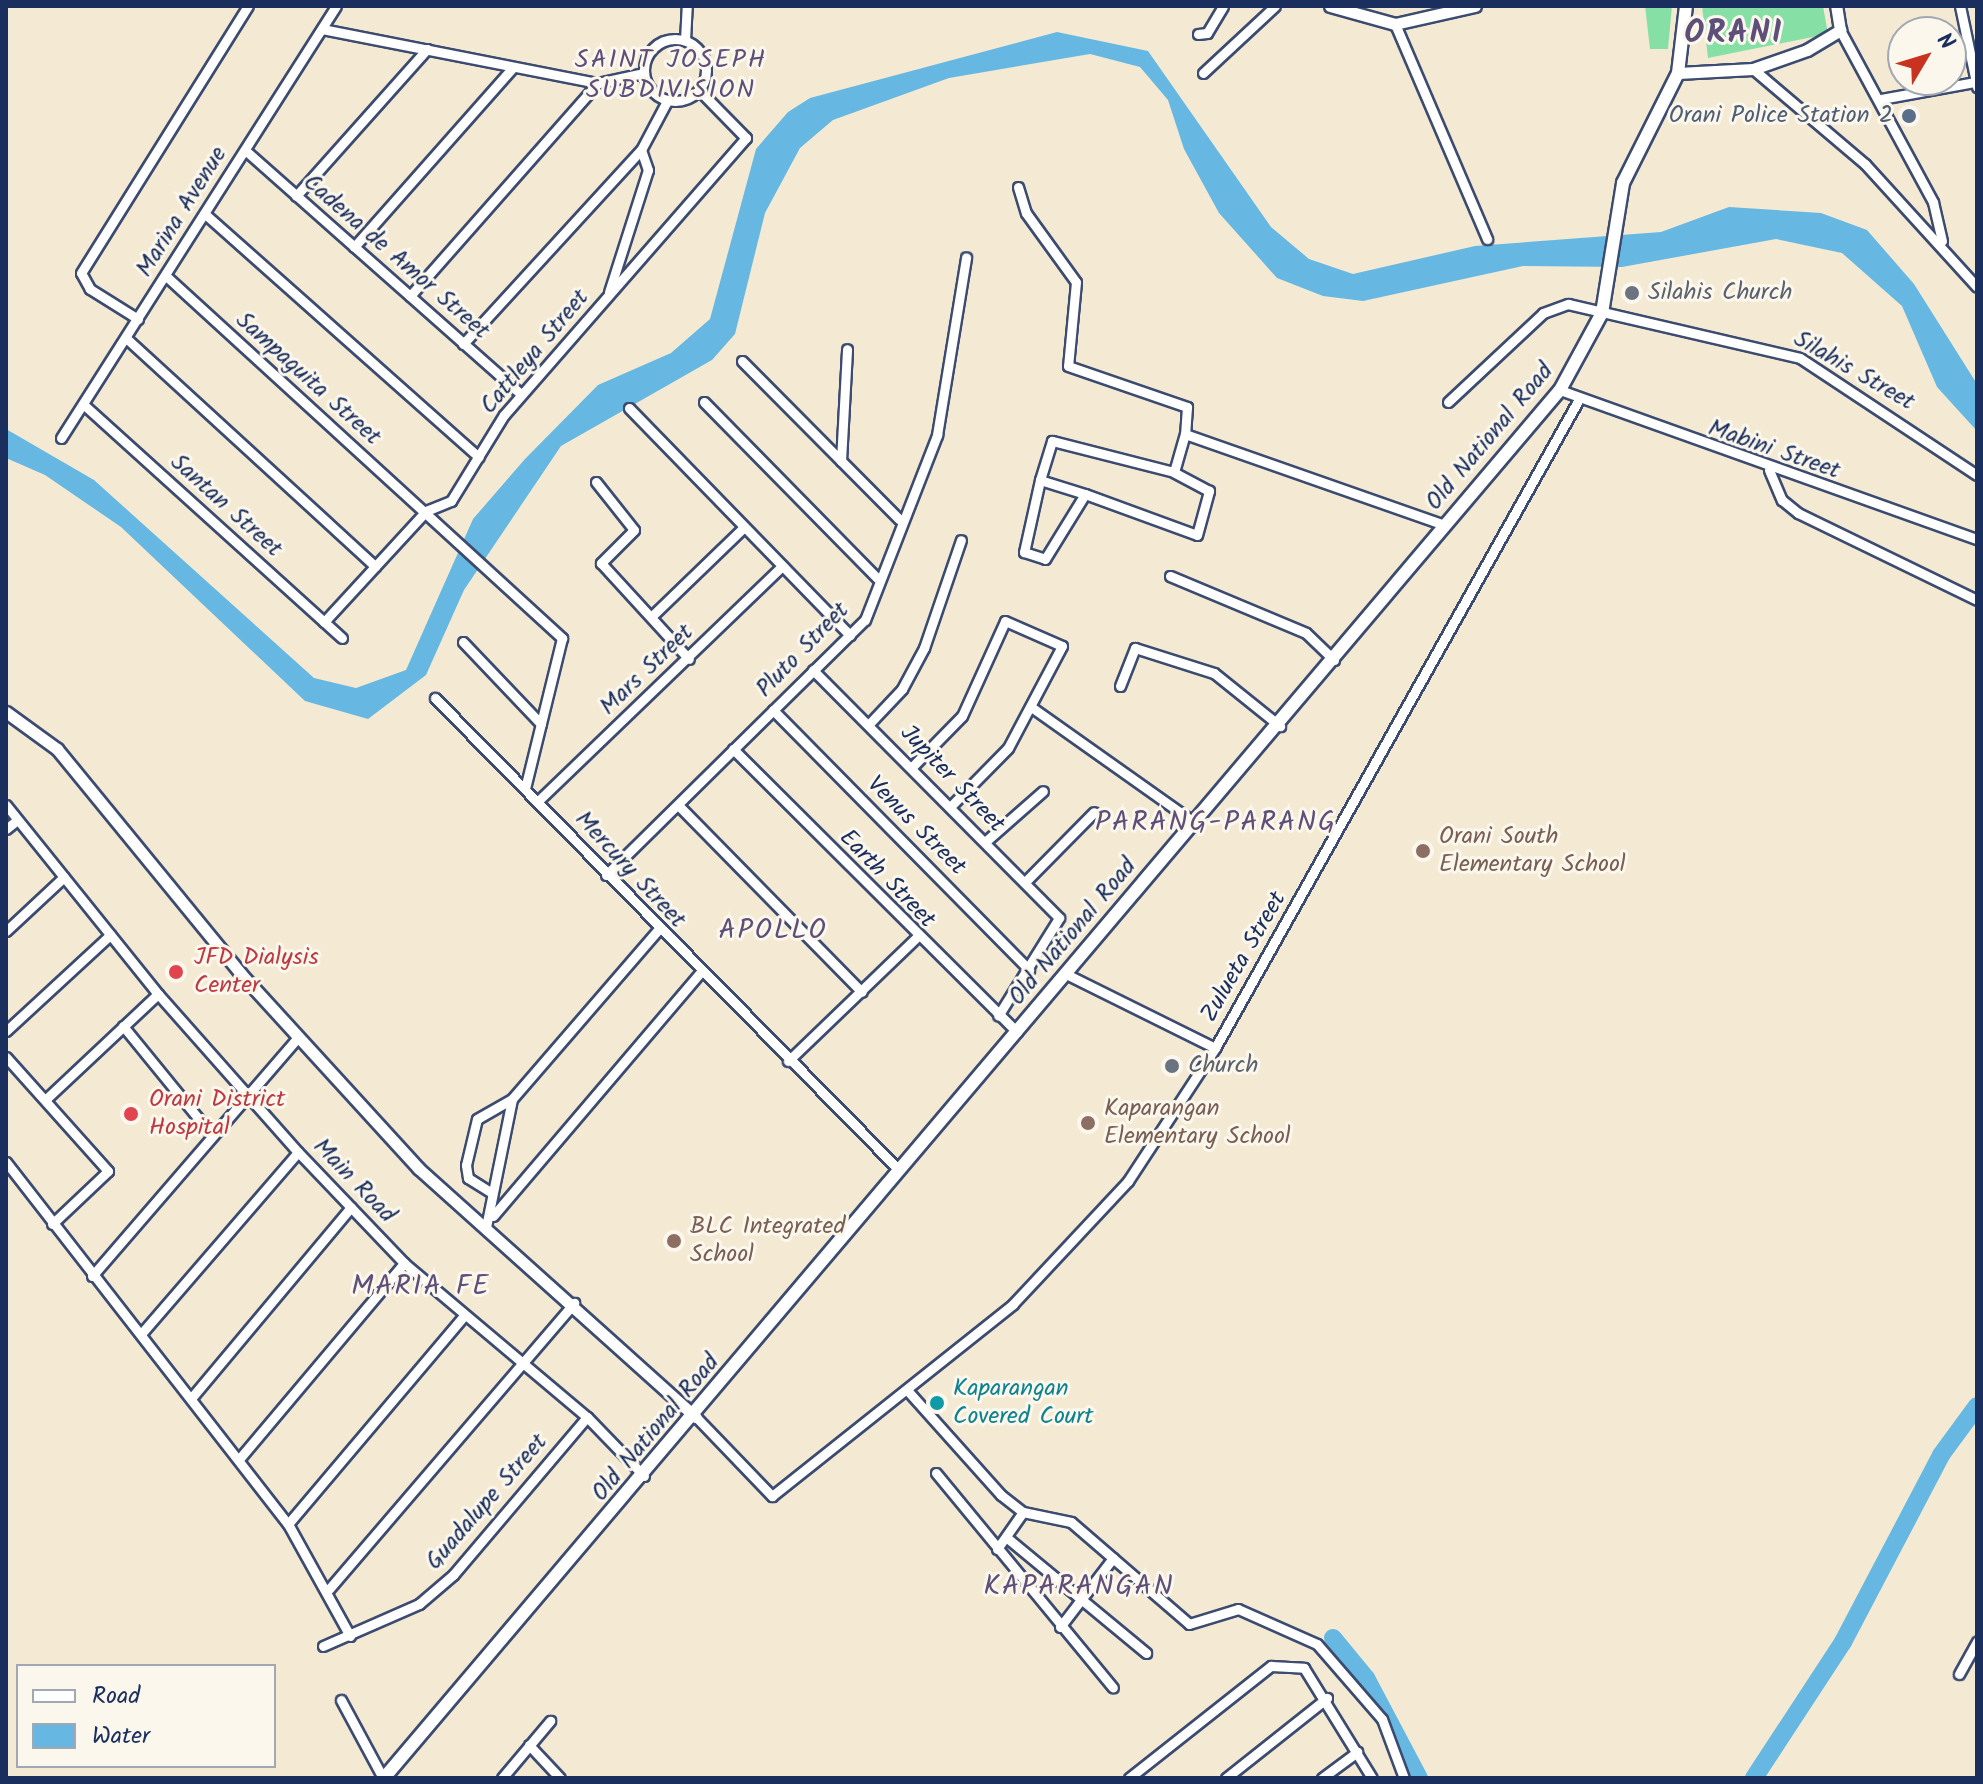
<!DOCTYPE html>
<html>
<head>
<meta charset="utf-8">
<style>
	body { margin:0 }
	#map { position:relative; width:1983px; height:1784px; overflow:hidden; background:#f4ead3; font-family:Kalam,sans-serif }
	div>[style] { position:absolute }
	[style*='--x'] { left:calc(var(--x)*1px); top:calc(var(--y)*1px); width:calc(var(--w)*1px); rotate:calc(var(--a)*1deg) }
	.green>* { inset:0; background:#86e0a6 }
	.water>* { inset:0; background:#66b8e2 }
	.stream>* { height:3px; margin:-1.5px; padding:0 1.5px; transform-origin:1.5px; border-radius:1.5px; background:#66b8e2 }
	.river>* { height:18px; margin:-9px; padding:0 9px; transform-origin:9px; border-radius:9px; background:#66b8e2 }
	.roads { filter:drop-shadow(2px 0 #3c4b70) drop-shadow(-2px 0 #3c4b70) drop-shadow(0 2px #3c4b70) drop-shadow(0 -2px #3c4b70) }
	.minor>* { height:9px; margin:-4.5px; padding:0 4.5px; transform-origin:4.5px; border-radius:4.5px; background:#fff }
	.minor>.ring { margin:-4.5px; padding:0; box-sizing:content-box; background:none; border:9px solid #fff; border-radius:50% }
	.tertiary>* { height:11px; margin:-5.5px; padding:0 5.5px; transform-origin:5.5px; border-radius:5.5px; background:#fff }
	.secondary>* { height:12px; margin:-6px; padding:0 6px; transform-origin:6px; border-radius:6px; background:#fff }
	.dots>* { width:22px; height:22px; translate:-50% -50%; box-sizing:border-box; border:4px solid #fbf7ec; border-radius:50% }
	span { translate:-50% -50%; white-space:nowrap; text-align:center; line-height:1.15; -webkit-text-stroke:6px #fbf7ec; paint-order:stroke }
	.service-label { font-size:24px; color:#4e5e75 }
	.right { translate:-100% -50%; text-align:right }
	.street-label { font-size:24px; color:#1b2f5e }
	.worship-label { font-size:24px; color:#5b616d }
	.left { translate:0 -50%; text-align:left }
	.education-label { font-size:24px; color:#785e54 }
	.health-label { font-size:24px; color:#be3a42 }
	.culture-label { font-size:24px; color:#0d838f }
	.neighbourhood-label { font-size:26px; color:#5d4f79; letter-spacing:2px }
	.quarter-label { font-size:28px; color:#5d4f79; letter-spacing:2px }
	.district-label { font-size:32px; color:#5d4f79; font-weight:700; letter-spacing:2px }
	.frame { position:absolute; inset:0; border:8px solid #1b2f5e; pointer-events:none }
	.legend { position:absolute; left:16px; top:1664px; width:260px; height:104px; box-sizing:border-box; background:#fbf7ec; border:2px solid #a1a7b3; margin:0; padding:10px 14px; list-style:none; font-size:24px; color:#1b2f5e }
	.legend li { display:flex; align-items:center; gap:16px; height:40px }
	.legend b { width:40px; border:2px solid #a1a7b3 }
	.north { position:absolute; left:1887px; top:16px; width:80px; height:80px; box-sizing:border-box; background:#fbf7ec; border:2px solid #a1a7b3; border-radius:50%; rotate:52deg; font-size:22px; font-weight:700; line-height:32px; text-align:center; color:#1b2f5e }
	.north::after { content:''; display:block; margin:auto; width:28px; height:36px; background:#c8321e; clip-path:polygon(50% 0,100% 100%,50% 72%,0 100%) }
</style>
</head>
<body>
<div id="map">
	<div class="green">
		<i style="clip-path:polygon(1645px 6px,1672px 6px,1668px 49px,1650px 49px)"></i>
		<i style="clip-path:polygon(1702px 6px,1823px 6px,1828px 34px,1708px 58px)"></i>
	</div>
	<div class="water">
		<i style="clip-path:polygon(1057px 32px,1148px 51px,1271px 227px,1309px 259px,1353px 274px,1475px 246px,1661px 232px,1729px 207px,1821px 213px,1867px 230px,1914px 284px,1977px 384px,1977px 431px,1937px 387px,1902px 306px,1842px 253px,1776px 239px,1622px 267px,1523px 266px,1363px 301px,1323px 296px,1277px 278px,1219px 213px,1184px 149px,1168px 100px,1140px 67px,1090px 54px,949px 78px,833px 120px,800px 148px,765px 213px,735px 334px,712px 360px,561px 446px,464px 590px,426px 675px,368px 719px,305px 701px,121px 527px,45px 475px,6px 458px,6px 429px,94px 480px,314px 678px,356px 688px,406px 670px,473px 519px,525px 459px,598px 385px,671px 353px,710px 319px,756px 149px,788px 112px,810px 98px)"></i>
	</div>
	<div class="stream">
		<i style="--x:1977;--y:176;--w:9;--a:90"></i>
	</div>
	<div class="river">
		<i style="--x:1333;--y:1638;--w:52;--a:50.5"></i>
		<i style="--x:1366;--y:1678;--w:113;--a:62.1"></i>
		<i style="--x:1754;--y:1778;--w:163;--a:-56.8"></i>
		<i style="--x:1843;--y:1642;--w:211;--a:-62.3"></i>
		<i style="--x:1941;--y:1455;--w:61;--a:-53.7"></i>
	</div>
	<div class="roads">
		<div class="minor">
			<i style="--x:1960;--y:6;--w:83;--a:78.1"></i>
			<i style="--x:1395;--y:24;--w:234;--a:66.8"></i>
			<i style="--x:322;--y:29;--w:281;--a:11.1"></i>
			<i style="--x:598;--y:83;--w:46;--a:-12.5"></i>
			<i style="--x:1840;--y:30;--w:196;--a:61.6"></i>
			<i style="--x:1933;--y:202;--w:40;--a:77"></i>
			<i style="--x:1198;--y:34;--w:9;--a:-6"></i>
			<i style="--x:1207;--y:33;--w:31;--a:-59"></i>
			<i class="ring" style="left:644px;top:39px;width:53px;height:53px"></i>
			<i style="--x:685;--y:40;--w:34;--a:-87"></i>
			<i style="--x:1753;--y:69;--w:147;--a:40.3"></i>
			<i style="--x:1865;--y:164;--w:166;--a:47.7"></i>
			<i style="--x:1203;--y:73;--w:98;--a:-42.9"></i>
			<i style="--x:1881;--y:99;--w:96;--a:-10.3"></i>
			<i style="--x:245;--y:150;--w:368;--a:41.5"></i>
			<i style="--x:1018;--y:187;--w:27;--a:73"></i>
			<i style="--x:1026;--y:213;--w:85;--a:54.1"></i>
			<i style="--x:1076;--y:282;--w:84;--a:95.4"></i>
			<i style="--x:1068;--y:366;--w:126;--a:19"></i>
			<i style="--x:1187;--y:407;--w:27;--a:94"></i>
			<i style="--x:1185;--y:434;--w:275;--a:19.3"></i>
			<i style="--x:296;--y:196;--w:197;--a:-48.3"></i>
			<i style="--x:205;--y:214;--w:366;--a:41.6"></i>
			<i style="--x:354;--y:247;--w:240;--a:-48.5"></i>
			<i style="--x:166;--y:276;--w:537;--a:42.43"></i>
			<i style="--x:562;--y:638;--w:155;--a:103.8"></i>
			<i style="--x:609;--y:292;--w:128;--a:-72.3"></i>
			<i style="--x:648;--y:170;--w:21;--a:-109"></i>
			<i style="--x:410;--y:296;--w:284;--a:-48.6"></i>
			<i style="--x:138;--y:319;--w:57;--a:-148"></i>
			<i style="--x:90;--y:289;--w:18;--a:-119"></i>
			<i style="--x:81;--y:273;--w:315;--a:-58"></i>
			<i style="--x:126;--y:338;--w:338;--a:42.5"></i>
			<i style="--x:463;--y:344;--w:263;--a:-47.5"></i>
			<i style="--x:641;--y:150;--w:55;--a:-62"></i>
			<i style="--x:742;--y:361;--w:223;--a:45.2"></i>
			<i style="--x:1560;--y:390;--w:443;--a:19.7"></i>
			<i style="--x:704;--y:402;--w:247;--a:45.5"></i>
			<i style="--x:1448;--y:402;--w:130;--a:-43.1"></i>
			<i style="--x:1543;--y:313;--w:27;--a:-20"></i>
			<i style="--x:1568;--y:304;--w:238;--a:13.1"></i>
			<i style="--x:1800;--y:358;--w:212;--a:33.5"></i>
			<i style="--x:83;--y:404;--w:349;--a:42.1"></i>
			<i style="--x:629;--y:408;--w:317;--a:45.8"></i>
			<i style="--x:61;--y:438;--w:512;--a:-57.52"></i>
			<i style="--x:841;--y:461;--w:112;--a:-86.9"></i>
			<i style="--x:1769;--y:470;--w:33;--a:67"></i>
			<i style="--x:1782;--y:500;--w:21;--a:39"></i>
			<i style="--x:1798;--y:513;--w:199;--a:25.9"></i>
			<i style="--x:1174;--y:472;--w:40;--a:-74"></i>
			<i style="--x:1040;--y:480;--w:47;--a:17.3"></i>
			<i style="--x:1085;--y:494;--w:119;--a:20.1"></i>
			<i style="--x:1197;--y:535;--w:46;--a:-74.7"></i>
			<i style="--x:1209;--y:491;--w:40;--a:-152"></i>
			<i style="--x:1174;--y:472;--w:126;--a:-165.7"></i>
			<i style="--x:1052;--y:441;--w:41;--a:107.1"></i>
			<i style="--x:1040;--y:480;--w:74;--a:102.5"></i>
			<i style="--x:1024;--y:552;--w:22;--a:18"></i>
			<i style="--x:1045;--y:559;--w:76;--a:-58.4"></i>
			<i style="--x:596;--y:482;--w:61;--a:51.6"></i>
			<i style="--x:634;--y:530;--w:47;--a:135"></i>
			<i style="--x:601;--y:563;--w:130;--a:47.5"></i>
			<i style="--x:1170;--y:576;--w:147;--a:22.7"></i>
			<i style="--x:1306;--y:633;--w:39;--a:44"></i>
			<i style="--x:652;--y:616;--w:127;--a:-44"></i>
			<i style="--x:324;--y:622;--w:151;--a:-47.4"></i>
			<i style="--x:426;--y:511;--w:27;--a:-22"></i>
			<i style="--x:451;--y:501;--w:101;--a:-58.4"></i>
			<i style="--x:504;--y:415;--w:368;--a:-48.9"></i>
			<i style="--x:746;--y:138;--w:66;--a:-134.4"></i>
			<i style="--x:463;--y:642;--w:113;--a:46.4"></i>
			<i style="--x:813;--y:670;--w:349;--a:45.2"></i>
			<i style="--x:1059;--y:918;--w:115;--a:121.9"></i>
			<i style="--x:1120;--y:686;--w:41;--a:-68.5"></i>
			<i style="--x:1135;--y:648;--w:83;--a:17.6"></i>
			<i style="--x:1214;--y:673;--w:85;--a:38.8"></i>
			<i style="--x:435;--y:698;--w:662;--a:45.49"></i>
			<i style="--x:1034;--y:709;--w:197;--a:35.3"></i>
			<i style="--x:773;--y:710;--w:365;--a:45.4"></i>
			<i style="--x:870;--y:723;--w:47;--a:-46.7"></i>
			<i style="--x:902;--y:689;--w:47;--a:-61.8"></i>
			<i style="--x:924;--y:648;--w:114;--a:-71.1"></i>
			<i style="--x:733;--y:749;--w:401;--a:44.9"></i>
			<i style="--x:912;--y:767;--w:71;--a:-45.6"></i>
			<i style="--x:962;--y:716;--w:104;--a:-65.6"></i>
			<i style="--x:1005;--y:621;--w:62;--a:23.7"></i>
			<i style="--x:1062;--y:646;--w:115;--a:117.9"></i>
			<i style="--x:1008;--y:748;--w:83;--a:134.5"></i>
			<i style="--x:538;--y:801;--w:339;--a:-43.9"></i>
			<i style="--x:6;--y:805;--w:243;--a:51.2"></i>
			<i style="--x:158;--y:994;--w:211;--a:48.5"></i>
			<i style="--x:298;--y:1152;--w:153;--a:46.3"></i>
			<i style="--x:404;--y:1263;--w:239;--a:40.1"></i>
			<i style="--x:587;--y:1417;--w:82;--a:46"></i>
			<i style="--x:678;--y:805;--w:262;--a:45.5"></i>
			<i style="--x:6;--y:829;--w:14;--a:-39"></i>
			<i style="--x:985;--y:842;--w:77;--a:-41.3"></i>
			<i style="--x:606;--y:875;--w:363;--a:-44.6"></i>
			<i style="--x:865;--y:620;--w:199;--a:-68.7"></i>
			<i style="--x:937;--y:435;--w:180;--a:-80.7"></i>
			<i style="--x:1025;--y:882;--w:98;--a:-45.4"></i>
			<i style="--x:6;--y:931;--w:79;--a:-43"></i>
			<i style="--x:1066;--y:974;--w:166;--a:26.4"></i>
			<i style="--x:123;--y:1026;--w:141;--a:50.8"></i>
			<i style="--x:6;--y:1031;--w:142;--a:-42.7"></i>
			<i style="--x:6;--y:1057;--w:153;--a:48.2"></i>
			<i style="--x:108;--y:1171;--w:77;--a:136.6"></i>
			<i style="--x:788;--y:1061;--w:178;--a:-43.9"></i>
			<i style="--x:45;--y:1100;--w:155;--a:-43.2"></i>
			<i style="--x:6;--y:1162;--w:459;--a:52.1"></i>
			<i style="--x:288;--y:1524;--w:128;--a:61"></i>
			<i style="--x:492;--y:1193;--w:28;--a:-148"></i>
			<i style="--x:468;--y:1178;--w:13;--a:-99"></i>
			<i style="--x:466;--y:1165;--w:47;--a:-76.6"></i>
			<i style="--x:477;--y:1119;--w:40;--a:-29.7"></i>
			<i style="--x:493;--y:1216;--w:321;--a:-49.6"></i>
			<i style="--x:486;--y:1227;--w:131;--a:-78.5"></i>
			<i style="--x:512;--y:1099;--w:223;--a:-49.2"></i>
			<i style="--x:92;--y:1276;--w:316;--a:-49.2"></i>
			<i style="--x:141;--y:1334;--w:240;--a:-49.2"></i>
			<i style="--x:907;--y:1390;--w:141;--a:48.2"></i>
			<i style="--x:1001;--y:1495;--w:28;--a:38"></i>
			<i style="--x:1023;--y:1512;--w:49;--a:11.8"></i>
			<i style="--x:1071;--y:1522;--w:156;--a:40.8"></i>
			<i style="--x:1189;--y:1624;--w:51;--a:-17"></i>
			<i style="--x:1238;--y:1609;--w:86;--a:23.9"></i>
			<i style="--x:1317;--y:1644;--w:99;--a:49.1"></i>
			<i style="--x:1382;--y:1719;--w:63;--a:69.6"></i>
			<i style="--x:193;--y:1396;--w:246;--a:-50.1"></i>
			<i style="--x:696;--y:1417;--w:110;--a:46.1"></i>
			<i style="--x:772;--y:1496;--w:308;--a:-38.5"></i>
			<i style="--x:1013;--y:1304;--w:168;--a:-46.9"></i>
			<i style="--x:1128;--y:1181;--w:159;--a:-56.8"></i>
			<i style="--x:1215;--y:1048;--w:742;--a:-60.71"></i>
			<i style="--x:240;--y:1458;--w:255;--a:-49.9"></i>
			<i style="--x:936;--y:1473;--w:278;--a:50.5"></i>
			<i style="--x:288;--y:1524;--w:272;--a:-49.8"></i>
			<i style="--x:1006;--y:1537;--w:182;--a:39.6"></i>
			<i style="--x:997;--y:1549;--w:45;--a:-54.9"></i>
			<i style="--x:329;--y:1589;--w:377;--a:-49.4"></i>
			<i style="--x:1060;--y:1627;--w:87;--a:-52.5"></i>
			<i style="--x:323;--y:1646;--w:105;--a:-23.6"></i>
			<i style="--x:419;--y:1604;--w:45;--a:-40.5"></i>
			<i style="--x:453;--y:1575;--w:207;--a:-49.7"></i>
			<i style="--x:1959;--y:1674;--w:37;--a:-61"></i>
			<i style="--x:341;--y:1700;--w:89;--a:61.7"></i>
			<i style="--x:529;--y:1745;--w:45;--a:46.8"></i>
			<i style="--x:502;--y:1778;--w:75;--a:-49.9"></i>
			<i style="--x:1129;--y:1778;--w:181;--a:-38.3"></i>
			<i style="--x:1271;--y:1666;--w:33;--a:3"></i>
			<i style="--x:1304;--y:1668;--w:129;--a:58.3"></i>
			<i style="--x:1226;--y:1778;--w:129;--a:-38.4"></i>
			<i style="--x:1322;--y:1778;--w:44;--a:-36.6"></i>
		</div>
		<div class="tertiary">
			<i style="--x:1330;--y:6;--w:67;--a:15.5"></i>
			<i style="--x:1395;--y:24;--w:82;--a:-12.7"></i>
			<i style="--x:1678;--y:73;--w:75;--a:-3.1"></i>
			<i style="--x:1753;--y:69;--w:57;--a:-19.4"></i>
			<i style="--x:1807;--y:50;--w:39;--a:-31"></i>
			<i style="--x:1840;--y:30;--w:24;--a:-99"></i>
			<i style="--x:6;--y:712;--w:63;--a:36"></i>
			<i style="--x:57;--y:749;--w:291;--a:50.7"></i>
			<i style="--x:241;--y:974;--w:263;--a:47.6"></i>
			<i style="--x:418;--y:1168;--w:373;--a:41.9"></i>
		</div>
		<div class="secondary">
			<i style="--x:384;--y:1778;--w:1819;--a:-49.73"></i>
			<i style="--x:1560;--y:390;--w:88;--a:-61.4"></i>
			<i style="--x:1602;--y:313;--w:132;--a:-80.8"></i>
			<i style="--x:1623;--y:183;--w:123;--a:-63.4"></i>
			<i style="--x:1678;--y:73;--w:67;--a:-83.2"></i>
		</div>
	</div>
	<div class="dots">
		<i style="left:1909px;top:116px;background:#5c6f8a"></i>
		<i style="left:1632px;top:293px;background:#6b7280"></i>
		<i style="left:1423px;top:851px;background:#8d6e63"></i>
		<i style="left:176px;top:972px;background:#e0444e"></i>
		<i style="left:1172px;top:1066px;background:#6b7280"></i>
		<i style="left:131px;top:1114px;background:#e0444e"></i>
		<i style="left:1088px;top:1123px;background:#8d6e63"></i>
		<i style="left:674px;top:1241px;background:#8d6e63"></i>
		<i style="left:937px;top:1403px;background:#0f9aa8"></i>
	</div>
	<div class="service-label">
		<span class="right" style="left:1893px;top:116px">Orani Police Station 2</span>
	</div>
	<div class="street-label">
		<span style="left:182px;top:212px;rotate:-58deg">Marina Avenue</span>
		<span style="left:396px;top:257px;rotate:41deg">Cadena de Amor Street</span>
		<span style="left:535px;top:352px;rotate:-50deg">Cattleya Street</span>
		<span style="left:1854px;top:371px;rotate:30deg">Silahis Street</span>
		<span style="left:308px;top:379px;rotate:42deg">Sampaguita Street</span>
		<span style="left:1490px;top:437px;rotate:-50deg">Old National Road</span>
		<span style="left:1774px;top:450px;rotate:19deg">Mabini Street</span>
		<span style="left:226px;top:506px;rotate:42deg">Santan Street</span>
		<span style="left:803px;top:650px;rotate:-46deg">Pluto Street</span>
		<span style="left:647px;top:670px;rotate:-44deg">Mars Street</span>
		<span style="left:952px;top:779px;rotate:46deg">Jupiter Street</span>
		<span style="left:916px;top:826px;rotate:45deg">Venus Street</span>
		<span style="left:630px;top:870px;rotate:47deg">Mercury Street</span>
		<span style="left:887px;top:879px;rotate:46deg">Earth Street</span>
		<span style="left:1073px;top:932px;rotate:-50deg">Old National Road</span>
		<span style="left:1244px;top:957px;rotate:-60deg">Zulueta Street</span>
		<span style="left:354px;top:1181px;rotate:46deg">Main Road</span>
		<span style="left:656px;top:1428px;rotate:-50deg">Old National Road</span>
		<span style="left:487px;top:1502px;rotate:-49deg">Guadalupe Street</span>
	</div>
	<div class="worship-label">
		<span class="left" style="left:1648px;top:293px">Silahis Church</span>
		<span class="left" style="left:1188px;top:1066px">Church</span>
	</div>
	<div class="education-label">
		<span class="left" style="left:1439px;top:851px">Orani South<br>Elementary School</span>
		<span class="left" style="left:1104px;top:1123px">Kaparangan<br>Elementary School</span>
		<span class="left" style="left:690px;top:1241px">BLC Integrated<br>School</span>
	</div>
	<div class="health-label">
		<span class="left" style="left:194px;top:972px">JFD Dialysis<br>Center</span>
		<span class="left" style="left:149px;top:1114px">Orani District<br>Hospital</span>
	</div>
	<div class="culture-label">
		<span class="left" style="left:953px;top:1403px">Kaparangan<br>Covered Court</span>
	</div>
	<div class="neighbourhood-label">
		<span style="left:671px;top:76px">SAINT JOSEPH<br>SUBDIVISION</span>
	</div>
	<div class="quarter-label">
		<span style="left:1216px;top:823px">PARANG-PARANG</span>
		<span style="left:773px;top:931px">APOLLO</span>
		<span style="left:421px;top:1287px">MARIA FE</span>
		<span style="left:1079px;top:1587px">KAPARANGAN</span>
	</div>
	<div class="district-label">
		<span style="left:1734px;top:34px">ORANI</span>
	</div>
	<div class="frame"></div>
	<ul class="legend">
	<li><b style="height:10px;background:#fff"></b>Road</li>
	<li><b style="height:22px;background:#66b8e2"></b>Water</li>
	</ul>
	<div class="north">N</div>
</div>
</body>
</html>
